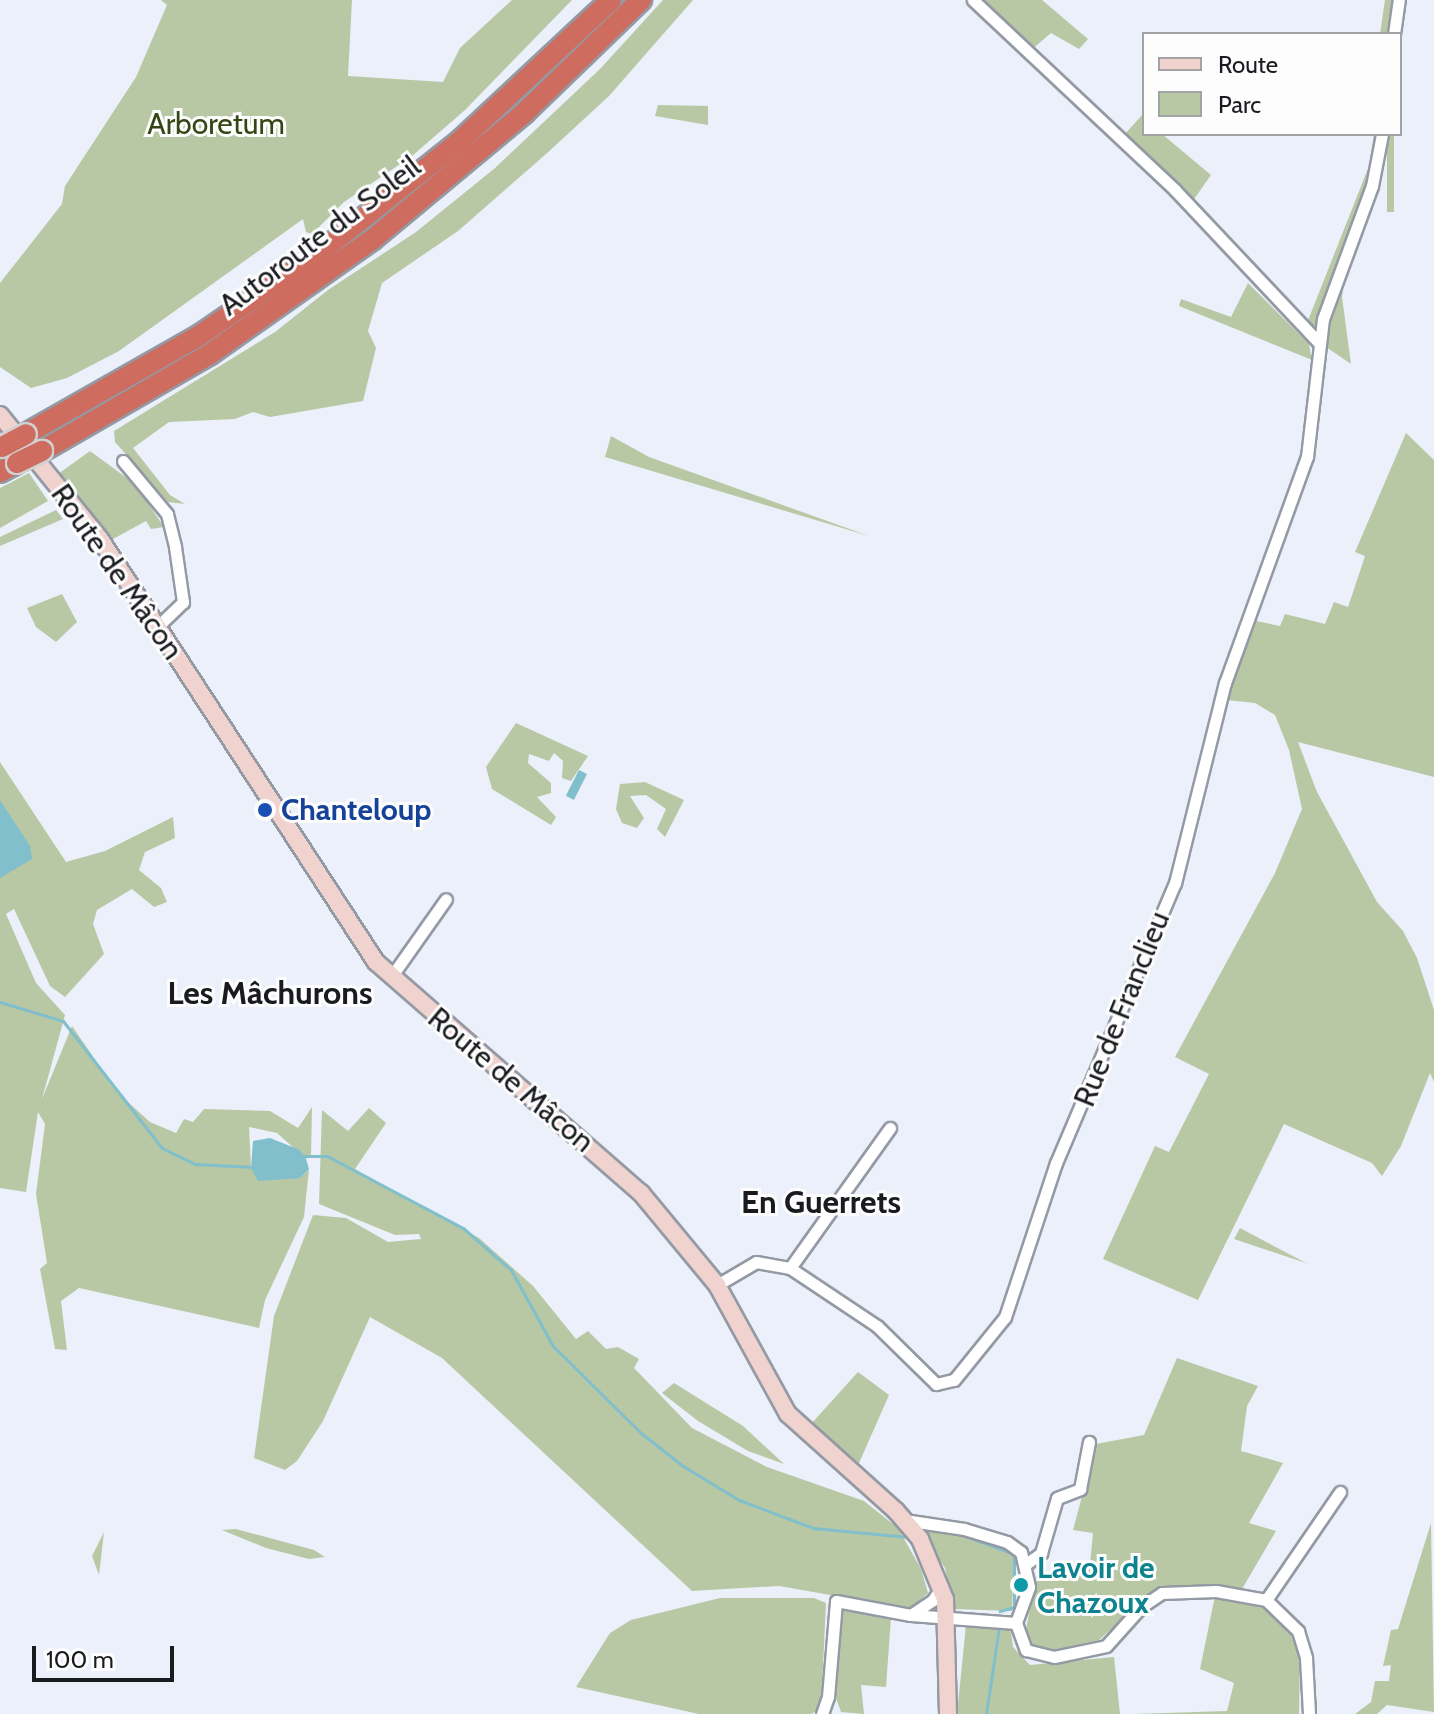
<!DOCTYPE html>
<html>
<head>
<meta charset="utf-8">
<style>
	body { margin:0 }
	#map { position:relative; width:1434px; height:1714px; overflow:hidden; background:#ebf0fb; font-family:Cabin,sans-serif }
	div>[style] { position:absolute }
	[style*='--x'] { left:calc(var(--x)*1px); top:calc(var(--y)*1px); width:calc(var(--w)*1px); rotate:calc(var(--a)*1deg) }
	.green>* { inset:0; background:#b8c8a4; transform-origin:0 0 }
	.water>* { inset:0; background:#80bfcb; transform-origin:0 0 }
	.stream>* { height:3px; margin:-1.5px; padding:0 1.5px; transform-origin:1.5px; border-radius:1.5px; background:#80bfcb }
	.roads { filter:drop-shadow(2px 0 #949aa4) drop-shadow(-2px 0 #949aa4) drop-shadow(0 2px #949aa4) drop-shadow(0 -2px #949aa4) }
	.street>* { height:11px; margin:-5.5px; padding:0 5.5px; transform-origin:5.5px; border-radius:5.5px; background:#fff }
	.secondary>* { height:16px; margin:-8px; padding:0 8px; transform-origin:8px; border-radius:8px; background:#f0d3cf }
	.highway>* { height:20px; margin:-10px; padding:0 10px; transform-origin:10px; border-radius:10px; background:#cd6c5f }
	.bridges { filter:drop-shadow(2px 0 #d1d1d2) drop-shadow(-2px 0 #d1d1d2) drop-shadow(0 2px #d1d1d2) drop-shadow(0 -2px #d1d1d2) }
	.highway-bridge>* { height:20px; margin:-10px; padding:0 10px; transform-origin:10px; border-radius:10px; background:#cd6c5f }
	.dots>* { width:22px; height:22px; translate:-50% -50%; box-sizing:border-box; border:4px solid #fdfdfd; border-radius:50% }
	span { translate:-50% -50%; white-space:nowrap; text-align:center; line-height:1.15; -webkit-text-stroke:6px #fdfdfd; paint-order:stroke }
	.park-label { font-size:30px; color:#344613 }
	.street-label { font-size:30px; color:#191b1f }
	.transit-label { font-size:30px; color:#164399; font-weight:700 }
	.left { translate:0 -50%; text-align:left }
	.culture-label { font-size:30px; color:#0d838f; font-weight:700 }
	.neighbourhood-label { font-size:32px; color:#191b1f; font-weight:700 }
	.legend { position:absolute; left:1142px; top:32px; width:260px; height:104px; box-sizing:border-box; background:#fdfdfd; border:2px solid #a2a3a4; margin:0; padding:10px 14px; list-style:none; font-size:24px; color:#191b1f }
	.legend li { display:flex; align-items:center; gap:16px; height:40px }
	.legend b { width:40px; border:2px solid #a2a3a4 }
	.scale { position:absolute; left:32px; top:1646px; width:142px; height:36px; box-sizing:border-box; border:4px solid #191b1f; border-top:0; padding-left:10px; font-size:24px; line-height:28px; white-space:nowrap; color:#191b1f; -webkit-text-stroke:6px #fdfdfd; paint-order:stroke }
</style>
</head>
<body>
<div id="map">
	<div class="green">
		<i style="clip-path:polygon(161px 0,352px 0,348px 76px,443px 82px,460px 48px,512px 0,572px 0,465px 110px,412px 156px,344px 202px,312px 234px,306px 232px,303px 219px,119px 351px,67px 378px,31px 388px,0 367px,0 283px,62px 204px,65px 186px,136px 77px,167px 5px)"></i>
		<i style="clip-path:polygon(663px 0,693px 0,609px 96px,546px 154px,458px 231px,382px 283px,368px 331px,376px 348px,363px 401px,270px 417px,253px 412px,235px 419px,169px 422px,133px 448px,170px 495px,185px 504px,168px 502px,115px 442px,114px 431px,275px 332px,328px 290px,416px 232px,495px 168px,600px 69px)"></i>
		<i style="clip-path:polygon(979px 0,1042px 0,1088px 39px,1079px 49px,1051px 33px,1030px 51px)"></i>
		<i style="clip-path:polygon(1385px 0,1393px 0,1389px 34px,1380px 34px)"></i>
		<i style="clip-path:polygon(658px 105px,708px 106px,708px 125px,655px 116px)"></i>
		<i style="clip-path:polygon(1144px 113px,1144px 134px,1162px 134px,1211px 175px,1192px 202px,1123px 136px)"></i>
		<i style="clip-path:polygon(1374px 134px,1379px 134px,1373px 168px,1316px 334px,1307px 323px,1369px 166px)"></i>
		<i style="left:1387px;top:134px;width:7px;height:78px"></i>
		<i style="clip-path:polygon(1344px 279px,1342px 297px,1351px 364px,1326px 347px,1323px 337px)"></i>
		<i style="clip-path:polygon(1248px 283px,1309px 344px,1312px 360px,1179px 306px,1181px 299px,1231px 317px)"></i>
		<i style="clip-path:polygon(1406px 433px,1434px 460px,1434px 777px,1298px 742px,1317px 792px,1377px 902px,1403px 931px,1417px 958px,1434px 1010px,1434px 1082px,1430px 1073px,1401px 1146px,1382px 1176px,1372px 1163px,1284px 1124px,1198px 1300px,1103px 1259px,1155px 1146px,1169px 1152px,1209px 1074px,1175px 1057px,1275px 873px,1302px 809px,1289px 750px,1275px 715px,1255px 703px,1227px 700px,1256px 621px,1280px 626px,1285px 614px,1325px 624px,1334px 602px,1348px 607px,1365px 556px,1355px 552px)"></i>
		<i style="clip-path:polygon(611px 436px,649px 457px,869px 536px,605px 457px)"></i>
		<i style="clip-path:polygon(90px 451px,135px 484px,164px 527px,151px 529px,146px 521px,113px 539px,58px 474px)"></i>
		<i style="clip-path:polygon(29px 473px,48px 501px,0 528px,0 488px)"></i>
		<i style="clip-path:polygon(56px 510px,63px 519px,0 546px,0 537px)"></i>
		<i style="clip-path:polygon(62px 594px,77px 622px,56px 642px,36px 627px,27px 608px)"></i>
		<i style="clip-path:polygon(516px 723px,588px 756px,571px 781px,562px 778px,563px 761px,554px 753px,549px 761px,529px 754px,528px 763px,551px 783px,551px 793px,537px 797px,556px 817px,551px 825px,492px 789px,486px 767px)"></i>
		<i style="clip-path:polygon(0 762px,66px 862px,105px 851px,173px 817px,175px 838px,145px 852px,139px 870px,161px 888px,167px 902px,154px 907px,132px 889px,97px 910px,93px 924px,104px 954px,65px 997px,50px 986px,14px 909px,6px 914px,36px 983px,65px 1015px,42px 1099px,72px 1026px,119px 1094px,150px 1122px,176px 1133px,184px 1119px,193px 1122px,204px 1109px,270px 1111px,298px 1128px,312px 1107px,311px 1156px,306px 1159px,277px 1133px,249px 1127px,251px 1168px,300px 1178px,309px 1169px,304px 1217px,265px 1300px,259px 1328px,79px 1288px,61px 1301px,67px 1350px,55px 1349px,40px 1269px,47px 1263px,36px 1194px,45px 1124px,38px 1112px,26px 1192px,0 1188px)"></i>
		<i style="clip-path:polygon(645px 782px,684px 800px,665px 837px,657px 829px,666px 809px,646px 795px,630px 796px,644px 818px,637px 828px,622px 823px,616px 809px,620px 784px)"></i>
		<i style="clip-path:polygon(369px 1108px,386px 1123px,355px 1169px,479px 1238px,533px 1286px,576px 1339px,588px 1331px,606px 1349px,618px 1347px,639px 1359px,634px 1368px,692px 1428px,767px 1467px,864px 1501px,898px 1528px,921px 1569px,928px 1593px,910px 1609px,779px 1586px,692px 1591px,442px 1358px,370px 1317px,323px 1421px,297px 1461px,285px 1470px,254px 1458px,274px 1316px,313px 1215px,346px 1218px,388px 1242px,421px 1239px,419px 1234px,395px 1235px,319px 1204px,322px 1110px,348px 1131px)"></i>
		<i style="clip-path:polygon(1240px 1228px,1308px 1264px,1309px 1264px,1234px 1239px)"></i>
		<i style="clip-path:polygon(1177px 1358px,1258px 1386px,1247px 1406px,1241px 1451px,1283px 1463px,1249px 1523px,1276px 1531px,1242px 1589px,1166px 1586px,1153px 1591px,1099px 1640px,1049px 1651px,1031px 1646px,1025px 1635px,1036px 1575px,1060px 1576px,1090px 1564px,1093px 1533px,1073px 1530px,1096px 1444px,1144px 1435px)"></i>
		<i style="clip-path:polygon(858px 1372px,889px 1395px,856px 1470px,811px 1424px)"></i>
		<i style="clip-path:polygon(674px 1383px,743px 1426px,784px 1464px,748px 1451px,698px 1421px,662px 1393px)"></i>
		<i style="clip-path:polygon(1431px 1523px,1434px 1712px,1387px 1705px,1377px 1714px,1355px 1714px,1371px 1702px,1375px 1681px,1389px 1681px,1391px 1665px,1383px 1666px,1391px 1630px,1398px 1629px)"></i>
		<i style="clip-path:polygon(917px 1525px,947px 1529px,1014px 1555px,1012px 1611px,954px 1609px,945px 1568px)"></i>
		<i style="clip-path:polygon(236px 1529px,314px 1550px,325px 1557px,309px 1559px,266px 1548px,222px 1530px)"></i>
		<i style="clip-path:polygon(104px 1532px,99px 1575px,92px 1556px)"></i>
		<i style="clip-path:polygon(1215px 1596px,1266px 1609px,1288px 1628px,1300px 1657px,1299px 1714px,1134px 1714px,1227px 1711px,1234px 1683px,1200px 1669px)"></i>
		<i style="clip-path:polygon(720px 1598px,814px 1598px,826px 1603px,821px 1709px,811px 1714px,699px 1714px,576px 1687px,610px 1633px,631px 1620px)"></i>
		<i style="clip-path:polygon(841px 1608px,891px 1618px,886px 1687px,861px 1685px,864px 1714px,841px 1712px,833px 1690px)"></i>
		<i style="clip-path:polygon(966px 1625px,1004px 1626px,1011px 1632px,1013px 1647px,1030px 1665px,1114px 1657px,1120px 1714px,957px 1714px)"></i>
	</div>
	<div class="water">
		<i style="left:579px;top:770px;width:9px;height:29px;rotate:27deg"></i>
		<i style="clip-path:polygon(0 800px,30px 846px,32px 859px,0 878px)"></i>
		<i style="clip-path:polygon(270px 1138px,300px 1150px,306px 1159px,309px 1169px,300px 1178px,258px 1181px,251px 1168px,253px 1141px)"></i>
	</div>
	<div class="stream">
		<i style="--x:0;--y:1002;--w:66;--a:16.8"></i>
		<i style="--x:63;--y:1021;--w:161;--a:52.1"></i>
		<i style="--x:162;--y:1148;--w:37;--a:26"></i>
		<i style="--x:195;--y:1164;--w:58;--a:3"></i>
		<i style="--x:300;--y:1156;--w:27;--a:0"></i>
		<i style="--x:327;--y:1156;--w:154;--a:27.9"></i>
		<i style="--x:463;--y:1228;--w:64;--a:41.2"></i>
		<i style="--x:511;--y:1270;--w:87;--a:61.1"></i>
		<i style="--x:553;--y:1346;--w:124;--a:44.7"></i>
		<i style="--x:641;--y:1433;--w:53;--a:38.2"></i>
		<i style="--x:683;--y:1466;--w:66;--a:31.3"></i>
		<i style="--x:739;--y:1500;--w:79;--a:20.7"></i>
		<i style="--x:813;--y:1528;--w:96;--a:5.4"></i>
		<i style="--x:960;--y:1534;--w:58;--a:20.3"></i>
		<i style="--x:1014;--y:1554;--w:53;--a:90"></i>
		<i style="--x:1014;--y:1607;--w:15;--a:164"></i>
		<i style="--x:986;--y:1714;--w:88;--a:-81.5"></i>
	</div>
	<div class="roads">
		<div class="street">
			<i style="--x:973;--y:0;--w:277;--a:43.2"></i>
			<i style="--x:1175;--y:190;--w:209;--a:46.7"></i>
			<i style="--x:1394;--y:34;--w:34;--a:-82"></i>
			<i style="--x:123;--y:461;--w:69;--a:50.3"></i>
			<i style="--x:167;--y:514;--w:34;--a:76"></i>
			<i style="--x:175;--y:547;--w:56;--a:81.7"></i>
			<i style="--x:183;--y:602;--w:35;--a:136"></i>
			<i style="--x:391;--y:977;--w:95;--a:-54.8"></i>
			<i style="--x:790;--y:1268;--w:172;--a:-54.5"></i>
			<i style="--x:717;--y:1285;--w:45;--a:-30.5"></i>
			<i style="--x:756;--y:1262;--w:35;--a:10"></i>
			<i style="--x:790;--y:1268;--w:105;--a:33.7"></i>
			<i style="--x:877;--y:1326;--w:83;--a:44.5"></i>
			<i style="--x:936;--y:1384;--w:18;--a:-13"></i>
			<i style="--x:954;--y:1380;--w:81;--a:-51"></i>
			<i style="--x:1005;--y:1317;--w:162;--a:-71.7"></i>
			<i style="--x:1056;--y:1163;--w:304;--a:-67"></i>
			<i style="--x:1175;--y:883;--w:206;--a:-76"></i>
			<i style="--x:1225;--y:683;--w:240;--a:-70.1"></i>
			<i style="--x:1307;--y:457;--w:139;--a:-83.4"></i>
			<i style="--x:1323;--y:319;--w:142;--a:-69.8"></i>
			<i style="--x:1372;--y:186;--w:53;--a:-79.1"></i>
			<i style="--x:904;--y:1520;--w:61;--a:8.5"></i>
			<i style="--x:964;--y:1529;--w:45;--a:16.8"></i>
			<i style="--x:1007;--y:1542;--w:17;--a:36"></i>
			<i style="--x:1021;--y:1552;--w:36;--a:77"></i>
			<i style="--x:1029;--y:1587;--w:38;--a:110"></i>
			<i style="--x:1026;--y:1564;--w:19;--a:-36"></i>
			<i style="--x:1041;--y:1553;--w:57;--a:-73.8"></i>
			<i style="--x:1057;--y:1498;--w:25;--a:-21"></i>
			<i style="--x:1080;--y:1489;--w:48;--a:-79.2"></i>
			<i style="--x:942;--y:1586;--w:17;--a:123"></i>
			<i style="--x:933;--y:1600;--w:27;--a:146"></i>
			<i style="--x:911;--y:1615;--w:105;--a:4.4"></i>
			<i style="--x:1266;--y:1600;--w:131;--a:-55.6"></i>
			<i style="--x:1016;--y:1623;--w:29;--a:70"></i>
			<i style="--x:1026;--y:1650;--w:29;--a:14"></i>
			<i style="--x:1054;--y:1657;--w:53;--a:-11.9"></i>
			<i style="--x:1106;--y:1646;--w:52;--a:-48.1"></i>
			<i style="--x:1141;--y:1607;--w:25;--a:-34"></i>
			<i style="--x:1162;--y:1593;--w:54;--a:-2.1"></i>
			<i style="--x:1216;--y:1591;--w:51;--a:10.2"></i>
			<i style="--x:1266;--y:1600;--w:45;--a:44.1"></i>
			<i style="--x:1298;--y:1631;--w:28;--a:73"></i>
			<i style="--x:1306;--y:1658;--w:56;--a:86.9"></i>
			<i style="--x:822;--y:1714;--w:18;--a:-71"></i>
			<i style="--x:828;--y:1697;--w:96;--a:-85.2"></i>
			<i style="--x:836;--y:1601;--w:76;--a:10.6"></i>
		</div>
		<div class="secondary">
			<i style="--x:0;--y:415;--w:159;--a:51.1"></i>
			<i style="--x:100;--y:539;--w:505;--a:56.88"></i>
			<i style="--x:376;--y:962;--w:352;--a:41.1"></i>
			<i style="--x:641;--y:1193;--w:119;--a:50.4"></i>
			<i style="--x:717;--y:1285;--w:147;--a:61.2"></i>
			<i style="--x:788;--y:1414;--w:145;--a:41.9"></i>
			<i style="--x:896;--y:1511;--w:37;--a:49"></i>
			<i style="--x:920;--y:1539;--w:65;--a:67.4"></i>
			<i style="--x:945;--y:1599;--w:115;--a:88.5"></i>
		</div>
		<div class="highway">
			<i style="--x:26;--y:434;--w:200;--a:-29.6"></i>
			<i style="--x:200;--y:335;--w:142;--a:-34.4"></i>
			<i style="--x:317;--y:255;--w:184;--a:-38.6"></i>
			<i style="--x:461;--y:140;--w:205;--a:-43"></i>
			<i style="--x:42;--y:451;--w:194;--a:-30"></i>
			<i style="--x:210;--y:354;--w:199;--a:-35.2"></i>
			<i style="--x:373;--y:239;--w:197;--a:-39.8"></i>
			<i style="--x:524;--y:113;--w:163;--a:-44"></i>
			<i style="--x:0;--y:472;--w:19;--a:-28"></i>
		</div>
	</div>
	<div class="bridges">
		<div class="highway-bridge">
			<i style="--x:2;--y:447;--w:27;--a:-28"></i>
			<i style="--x:17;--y:463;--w:28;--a:-26"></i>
		</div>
	</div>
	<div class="dots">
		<i style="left:265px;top:810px;background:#1a4fb4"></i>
		<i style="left:1021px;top:1585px;background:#0f9aa8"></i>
	</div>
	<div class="park-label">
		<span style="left:216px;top:124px">Arboretum</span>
	</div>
	<div class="street-label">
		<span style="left:320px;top:236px;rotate:-37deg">Autoroute du Soleil</span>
		<span style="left:117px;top:572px;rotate:55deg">Route de Mâcon</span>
		<span style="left:1122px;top:1009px;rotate:-68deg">Rue de Franclieu</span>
		<span style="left:511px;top:1080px;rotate:40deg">Route de Mâcon</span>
	</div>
	<div class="transit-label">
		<span class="left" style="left:281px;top:810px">Chanteloup</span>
	</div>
	<div class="culture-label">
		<span class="left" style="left:1037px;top:1585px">Lavoir de<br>Chazoux</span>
	</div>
	<div class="neighbourhood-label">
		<span style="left:270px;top:993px">Les Mâchurons</span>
		<span style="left:821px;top:1202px">En Guerrets</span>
	</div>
	<ul class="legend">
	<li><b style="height:10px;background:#f0d3cf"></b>Route</li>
	<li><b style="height:22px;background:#b8c8a4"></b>Parc</li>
	</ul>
	<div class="scale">100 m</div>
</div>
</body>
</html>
